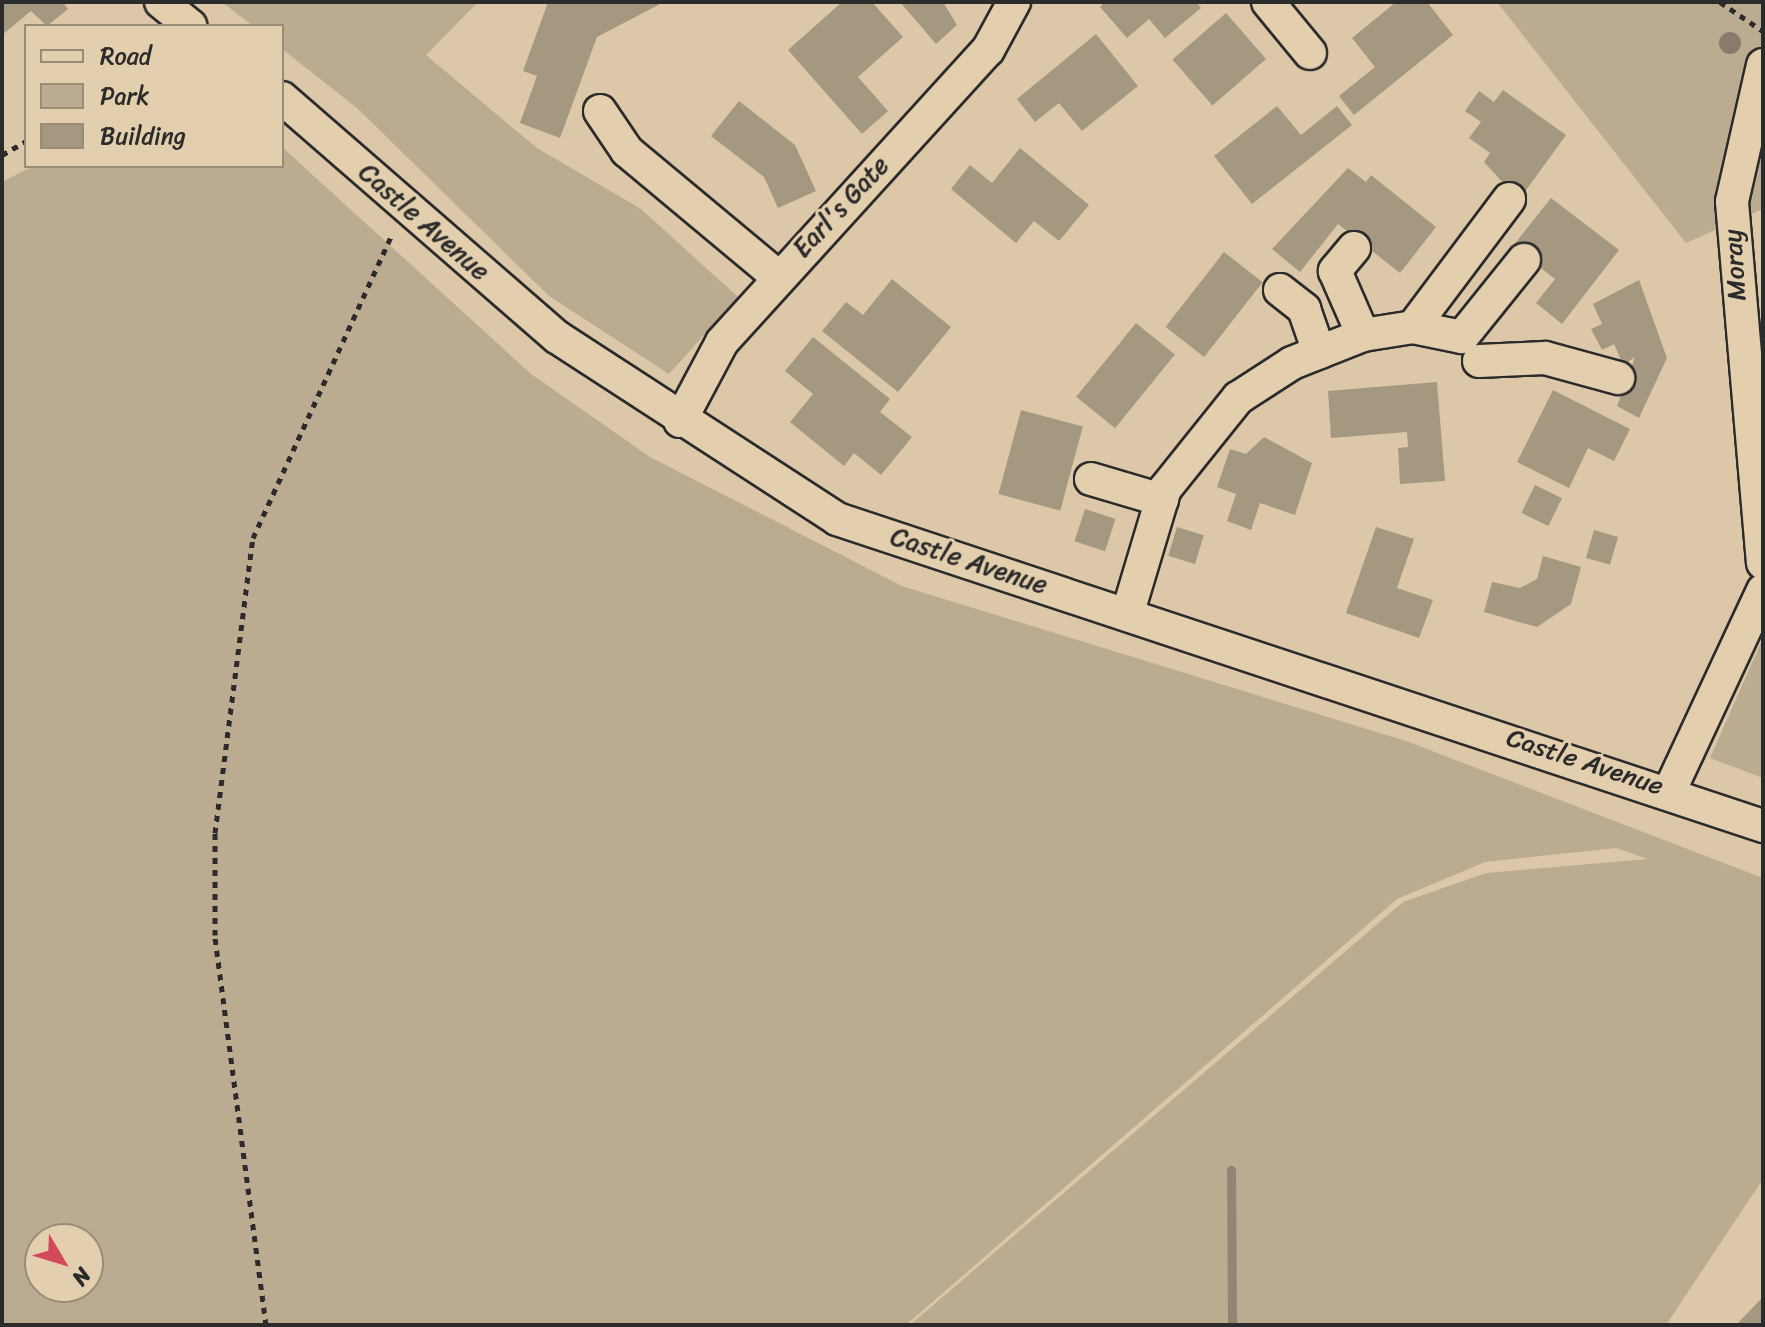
<!DOCTYPE html>
<html>
<head>
<meta charset="utf-8">
<style>
	body { margin:0 }
	#map { position:relative; width:1765px; height:1327px; overflow:hidden; background:#dcc8a8; font-family:Sriracha,sans-serif }
	div>[style] { position:absolute }
	[style*='--x'] { left:calc(var(--x)*1px); top:calc(var(--y)*1px); width:calc(var(--w)*1px); rotate:calc(var(--a)*1deg) }
	.green>* { inset:0; background:#bbab91 }
	.stream>* { height:9px; margin:-4.5px; padding:0 4.5px; transform-origin:4.5px; border-radius:4.5px; background:#918673 }
	.building>* { inset:0; background:#a49881; transform-origin:0 0 }
	.path>* { height:5px; margin-top:-2.5px; transform-origin:0; background:repeating-linear-gradient(90deg,#2b2b2b 0 6px,transparent 0 12px) }
	.roads { filter:drop-shadow(2px 0 #2b2b2b) drop-shadow(-2px 0 #2b2b2b) drop-shadow(0 2px #2b2b2b) drop-shadow(0 -2px #2b2b2b) }
	.minor>* { height:32px; margin:-16px; padding:0 16px; transform-origin:16px; border-radius:16px; background:#e3cfad }
	.trees>* { width:22px; height:22px; margin:-11px; border-radius:50%; background:#877c6c }
	span { translate:-50% -50%; white-space:nowrap; text-align:center; line-height:1.15; -webkit-text-stroke:6px #e3cfad; paint-order:stroke }
	.street-label { font-size:26px; color:#2b2b2b }
	.frame { position:absolute; inset:0; border:4px solid #2b2b2b; pointer-events:none }
	.legend { position:absolute; left:24px; top:24px; width:260px; height:144px; box-sizing:border-box; background:#e3cfad; border:2px solid #998d79; margin:0; padding:10px 14px; list-style:none; font-size:24px; color:#2b2b2b }
	.legend li { display:flex; align-items:center; gap:16px; height:40px }
	.legend b { width:40px; border:2px solid #998d79 }
	.north { position:absolute; left:24px; top:1223px; width:80px; height:80px; box-sizing:border-box; background:#e3cfad; border:2px solid #998d79; border-radius:50%; rotate:128deg; font-size:22px; font-weight:700; line-height:32px; text-align:center; color:#2b2b2b }
	.north::after { content:''; display:block; margin:auto; width:28px; height:36px; background:#d1495b; clip-path:polygon(50% 0,100% 100%,50% 72%,0 100%) }
</style>
</head>
<body>
<div id="map">
	<div class="green">
		<i style="clip-path:polygon(222px 2px,478px 2px,426px 55px,537px 148px,641px 209px,738px 297px,669px 374px,549px 296px,357px 108px,282px 49px,282px 26px,253px 26px)"></i>
		<i style="clip-path:polygon(1497px 2px,1763px 2px,1763px 209px,1686px 243px)"></i>
		<i style="clip-path:polygon(evenodd,282px 147px,531px 374px,650px 457px,902px 586px,1406px 741px,1763px 878px,1763px 1179px,1666px 1325px,910px 1325px,1403px 902px,1486px 873px,1648px 859px,1616px 848px,1485px 862px,1397px 899px,906px 1325px,2px 1325px,2px 182px,33px 166px,282px 166px,282px 147px,88px 1239px,88px 1287px,40px 1287px,40px 1239px,88px 1239px)"></i>
		<i style="clip-path:polygon(1763px 638px,1763px 778px,1710px 758px)"></i>
	</div>
	<div class="stream">
		<i style="--x:1231;--y:1170;--w:155;--a:89.6"></i>
	</div>
	<div class="building">
		<i style="clip-path:polygon(2px 2px,63px 2px,68px 9px,47px 26px,31px 11px,2px 35px)"></i>
		<i style="clip-path:polygon(548px 2px,664px 2px,597px 37px,560px 138px,520px 123px,537px 76px,523px 71px)"></i>
		<i style="clip-path:polygon(842px 2px,872px 2px,903px 37px,858px 77px,888px 111px,862px 134px,788px 50px)"></i>
		<i style="clip-path:polygon(900px 2px,943px 2px,957px 25px,936px 44px)"></i>
		<i style="clip-path:polygon(1105px 2px,1196px 2px,1201px 8px,1165px 38px,1149px 19px,1127px 38px,1100px 7px)"></i>
		<i style="clip-path:polygon(1396px 2px,1427px 2px,1453px 35px,1354px 115px,1339px 96px,1375px 67px,1352px 38px)"></i>
		<i style="left:1226px;top:13px;width:61px;height:71px;rotate:49deg"></i>
		<i style="clip-path:polygon(1096px 34px,1138px 86px,1082px 131px,1059px 103px,1035px 122px,1017px 99px)"></i>
		<i style="clip-path:polygon(1503px 90px,1566px 135px,1519px 200px,1484px 162px,1490px 153px,1469px 138px,1481px 122px,1465px 111px,1479px 91px,1494px 102px)"></i>
		<i style="clip-path:polygon(739px 101px,795px 145px,816px 191px,778px 208px,764px 177px,711px 136px)"></i>
		<i style="clip-path:polygon(1277px 106px,1301px 135px,1337px 106px,1352px 125px,1252px 204px,1214px 156px)"></i>
		<i style="clip-path:polygon(1020px 148px,1089px 205px,1059px 241px,1034px 221px,1016px 243px,951px 189px,970px 165px,992px 183px)"></i>
		<i style="clip-path:polygon(1348px 168px,1366px 182px,1371px 175px,1436px 227px,1400px 273px,1338px 224px,1300px 272px,1272px 249px)"></i>
		<i style="clip-path:polygon(1551px 198px,1619px 250px,1562px 324px,1536px 303px,1555px 279px,1513px 246px)"></i>
		<i style="left:1224px;top:252px;width:49px;height:95px;rotate:38deg"></i>
		<i style="clip-path:polygon(892px 279px,951px 327px,898px 392px,822px 331px,846px 302px,863px 315px)"></i>
		<i style="clip-path:polygon(1639px 280px,1667px 358px,1639px 418px,1617px 406px,1635px 357px,1623px 365px,1614px 344px,1602px 350px,1591px 329px,1602px 324px,1593px 304px)"></i>
		<i style="left:1136px;top:323px;width:50px;height:95px;rotate:39deg"></i>
		<i style="clip-path:polygon(813px 337px,890px 399px,880px 412px,912px 437px,881px 475px,854px 453px,844px 466px,790px 422px,813px 394px,785px 371px)"></i>
		<i style="clip-path:polygon(1437px 382px,1445px 481px,1400px 484px,1398px 448px,1408px 447px,1407px 432px,1331px 438px,1328px 391px)"></i>
		<i style="clip-path:polygon(1553px 390px,1630px 429px,1614px 461px,1588px 448px,1569px 488px,1517px 462px)"></i>
		<i style="left:1021px;top:410px;width:64px;height:87px;rotate:15deg"></i>
		<i style="clip-path:polygon(1264px 437px,1312px 463px,1295px 515px,1260px 503px,1251px 530px,1227px 521px,1236px 494px,1217px 487px,1230px 449px,1246px 454px)"></i>
		<i style="left:1535px;top:485px;width:30px;height:31px;rotate:26deg"></i>
		<i style="left:1085px;top:509px;width:32px;height:34px;rotate:18deg"></i>
		<i style="left:1177px;top:527px;width:28px;height:30px;rotate:17deg"></i>
		<i style="clip-path:polygon(1376px 527px,1414px 539px,1397px 588px,1433px 600px,1419px 638px,1346px 613px)"></i>
		<i style="left:1594px;top:530px;width:25px;height:29px;rotate:16deg"></i>
		<i style="clip-path:polygon(1543px 556px,1581px 567px,1571px 604px,1537px 627px,1484px 612px,1492px 582px,1520px 588px,1537px 579px)"></i>
		<i style="clip-path:polygon(1763px 1297px,1763px 1325px,1736px 1325px)"></i>
	</div>
	<div class="path">
		<i style="--x:1720;--y:2;--w:52;--a:34"></i>
		<i style="--x:2;--y:155;--w:28;--a:-30"></i>
		<i style="--x:266;--y:1325;--w:393;--a:-97.5"></i>
		<i style="--x:215;--y:935;--w:102;--a:-90"></i>
		<i style="--x:215;--y:833;--w:297;--a:-82.7"></i>
		<i style="--x:253;--y:538;--w:333;--a:-65.4"></i>
	</div>
	<div class="roads">
		<div class="minor">
			<i style="--x:161;--y:2;--w:38;--a:39"></i>
			<i style="--x:1268;--y:2;--w:66;--a:50.5"></i>
			<i style="--x:1763;--y:65;--w:140;--a:102.8"></i>
			<i style="--x:1732;--y:202;--w:362;--a:85.1"></i>
			<i style="--x:282;--y:98;--w:364;--a:41"></i>
			<i style="--x:557;--y:337;--w:334;--a:33"></i>
			<i style="--x:837;--y:519;--w:976;--a:18.34"></i>
			<i style="--x:600;--y:111;--w:48;--a:56"></i>
			<i style="--x:627;--y:151;--w:197;--a:39.8"></i>
			<i style="--x:1354;--y:248;--w:30;--a:130"></i>
			<i style="--x:1335;--y:271;--w:70;--a:66.4"></i>
			<i style="--x:1280;--y:290;--w:31;--a:38"></i>
			<i style="--x:1304;--y:309;--w:46;--a:70.8"></i>
			<i style="--x:1413;--y:327;--w:160;--a:-53.1"></i>
			<i style="--x:1479;--y:361;--w:66;--a:-2.6"></i>
			<i style="--x:1545;--y:358;--w:76;--a:15.3"></i>
			<i style="--x:680;--y:421;--w:89;--a:-62"></i>
			<i style="--x:722;--y:342;--w:395;--a:-47.7"></i>
			<i style="--x:988;--y:50;--w:55;--a:-61.6"></i>
			<i style="--x:1091;--y:479;--w:74;--a:16.5"></i>
			<i style="--x:1128;--y:612;--w:128;--a:-73.3"></i>
			<i style="--x:1165;--y:489;--w:117;--a:-51.3"></i>
			<i style="--x:1238;--y:398;--w:64;--a:-32.9"></i>
			<i style="--x:1292;--y:363;--w:76;--a:-21.5"></i>
			<i style="--x:1363;--y:335;--w:51;--a:-9.1"></i>
			<i style="--x:1413;--y:327;--w:50;--a:11.5"></i>
			<i style="--x:1462;--y:337;--w:99;--a:-51.2"></i>
			<i style="--x:1670;--y:790;--w:220;--a:-65"></i>
		</div>
	</div>
	<div class="trees">
		<i style="left:1730px;top:43px"></i>
	</div>
	<div class="street-label">
		<span style="left:841px;top:207px;rotate:-47deg">Earl's Gate</span>
		<span style="left:424px;top:222px;rotate:41deg">Castle Avenue</span>
		<span style="left:1735px;top:265px;rotate:-94deg">Moray</span>
		<span style="left:969px;top:561px;rotate:18deg">Castle Avenue</span>
		<span style="left:1585px;top:762px;rotate:18deg">Castle Avenue</span>
	</div>
	<div class="frame"></div>
	<ul class="legend">
	<li><b style="height:10px;background:#e3cfad"></b>Road</li>
	<li><b style="height:22px;background:#bbab91"></b>Park</li>
	<li><b style="height:22px;background:#a49881"></b>Building</li>
	</ul>
	<div class="north">N</div>
</div>
</body>
</html>
